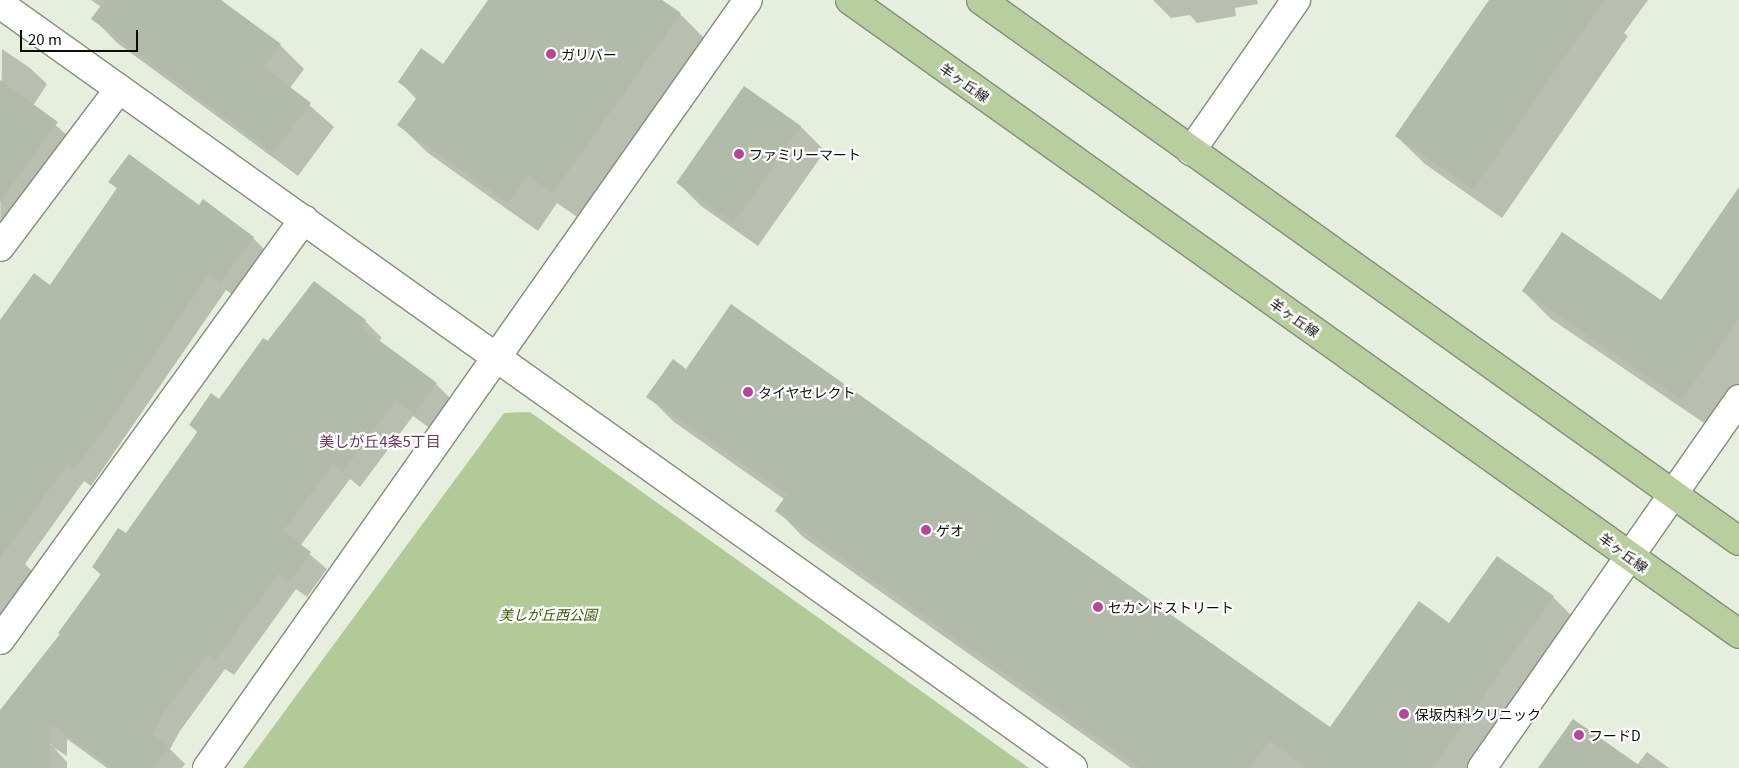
<!DOCTYPE html>
<html>
<head>
<meta charset="utf-8">
<style>
	body { margin:0 }
	#map { position:relative; width:1739px; height:768px; overflow:hidden; background:#e6efdd; font-family:Georgia,"Noto Sans JP",serif }
	div>[style] { position:absolute }
	[style*='--x'] { left:calc(var(--x)*1px); top:calc(var(--y)*1px); width:calc(var(--w)*1px); rotate:calc(var(--a)*1deg) }
	.green>* { inset:0; background:#b1ca97 }
	.shadow>* { inset:0; background:#0003 }
	.building>* { inset:0; background:#b2bbaa; transform-origin:0 0 }
	.roads { filter:drop-shadow(1px 0 #858e7d) drop-shadow(-1px 0 #858e7d) drop-shadow(0 1px #858e7d) drop-shadow(0 -1px #858e7d) }
	.minor>* { height:28px; margin:-14px; padding:0 14px; transform-origin:14px; border-radius:14px; background:#fff }
	.major>* { height:28px; margin:-14px; padding:0 14px; transform-origin:14px; border-radius:14px; background:#b9ce9f }
	.dots>* { width:14px; height:14px; translate:-50% -50%; box-sizing:border-box; border:2px solid #fff; border-radius:50% }
	span { translate:-50% -50%; white-space:nowrap; text-align:center; line-height:1.15; -webkit-text-stroke:4.5px #fff; paint-order:stroke }
	.poi-label { font-size:14px; color:#0b0e08 }
	.left { translate:0 -50%; text-align:left }
	.street-label { font-size:14px; color:#0b0e08 }
	.park-label { font-size:14px; color:#385600; font-style:italic }
	.neighbourhood-label { font-size:15px; color:#6d325d }
	.scale { position:absolute; left:20px; top:30px; width:118px; height:22px; box-sizing:border-box; border:2px solid #0b0e08; border-top:0; padding-left:6px; font-size:15px; line-height:18px; white-space:nowrap; color:#0b0e08; -webkit-text-stroke:4px #fff; paint-order:stroke }
</style>
</head>
<body>
<div id="map">
	<div class="green">
		<i style="clip-path:polygon(530px 412px,1029px 768px,243px 768px,504px 413px)"></i>
	</div>
	<div class="shadow">
		<i style="clip-path:polygon(91px 0,220px 0,280px 45px,304px 69px,290px 88px,334px 127px,298px 176px,116px 42px,93px 18px,101px 7px)"></i>
		<i style="clip-path:polygon(490px 0,660px 0,680px 14px,709px 43px,583px 221px,557px 203px,538px 231px,428px 153px,399px 125px,417px 100px,400px 82px,444px 65px)"></i>
		<i style="clip-path:polygon(1153px 0,1257px 0,1258px 4px,1235px 8px,1236px 16px,1197px 23px,1190px 15px,1171px 18px)"></i>
		<i style="clip-path:polygon(1490px 0,1648px 0,1624px 33px,1628px 36px,1502px 218px,1425px 164px,1396px 136px)"></i>
		<i style="clip-path:polygon(2px 49px,30px 68px,47px 84px,33px 106px,73px 140px,0 250px)"></i>
		<i style="clip-path:polygon(745px 87px,801px 127px,825px 151px,758px 246px,701px 206px,678px 183px)"></i>
		<i style="clip-path:polygon(110px 182px,199px 206px,203px 201px,253px 238px,270px 255px,238px 298px,226px 290px,91px 486px,84px 481px,25px 564px,37px 576px,0 625px,0 322px,50px 287px,118px 190px)"></i>
		<i style="clip-path:polygon(1739px 189px,1739px 386px,1710px 427px,1551px 319px,1523px 291px,1661px 302px)"></i>
		<i style="clip-path:polygon(314px 282px,365px 321px,382px 338px,379px 341px,436px 384px,452px 400px,431px 429px,413px 416px,360px 487px,350px 479px,300px 546px,327px 569px,307px 597px,296px 589px,234px 675px,225px 669px,180px 731px,170px 749px,185px 764px,182px 768px,107px 768px,67px 739px,67px 756px,54px 748px,67px 762px,67px 768px,0 768px,0 743px,52px 745px,23px 721px,62px 635px,102px 576px,93px 567px,127px 535px,198px 433px,190px 425px,220px 401px)"></i>
		<i style="clip-path:polygon(686px 370px,1330px 728px,1553px 597px,1579px 623px,1476px 768px,1131px 768px,803px 537px,777px 510px,784px 499px,674px 422px,648px 396px)"></i>
		<i style="clip-path:polygon(1647px 752px,1669px 768px,1539px 768px,1637px 765px)"></i>
	</div>
	<div class="building">
		<i style="clip-path:polygon(105px 0,221px 0,281px 44px,264px 67px,311px 103px,273px 153px,91px 19px)"></i>
		<i style="clip-path:polygon(488px 0,662px 0,681px 13px,553px 193px,528px 176px,508px 203px,397px 125px,418px 96px,398px 82px,421px 48px,443px 64px)"></i>
		<i style="clip-path:polygon(1489px 0,1604px 0,1473px 190px,1395px 136px)"></i>
		<i style="clip-path:polygon(0 80px,58px 122px,0 202px)"></i>
		<i style="left:744px;top:86px;width:70px;height:118px;rotate:35deg"></i>
		<i style="clip-path:polygon(129px 154px,199px 205px,203px 199px,254px 237px,220px 283px,209px 274px,106px 427px,74px 470px,67px 465px,0 559px,0 320px,34px 273px,50px 285px,117px 188px,108px 182px)"></i>
		<i style="clip-path:polygon(1739px 187px,1739px 318px,1682px 400px,1522px 291px,1562px 232px,1661px 300px)"></i>
		<i style="clip-path:polygon(314px 281px,366px 320px,361px 327px,437px 383px,414px 414px,396px 400px,343px 472px,333px 464px,283px 531px,311px 552px,290px 581px,279px 573px,216px 660px,208px 654px,163px 714px,153px 735px,169px 747px,153px 768px,111px 768px,51px 724px,50px 768px,0 768px,0 710px,60px 634px,58px 633px,101px 574px,92px 567px,118px 528px,126px 533px,198px 431px,189px 425px,211px 393px,219px 399px,263px 338px,268px 341px)"></i>
		<i style="clip-path:polygon(731px 304px,1330px 727px,1419px 601px,1449px 623px,1497px 556px,1554px 596px,1432px 768px,1307px 768px,1269px 741px,1250px 768px,1140px 768px,775px 511px,787px 494px,646px 397px,673px 359px,686px 369px)"></i>
		<i style="clip-path:polygon(1573px 719px,1643px 768px,1538px 768px)"></i>
	</div>
	<div class="roads">
		<div class="minor">
			<i style="--x:0;--y:4;--w:1317;--a:35.45"></i>
			<i style="--x:1191;--y:151;--w:184;--a:-55.2"></i>
			<i style="--x:0;--y:247;--w:198;--a:-53"></i>
			<i style="--x:0;--y:640;--w:519;--a:-54.17"></i>
			<i style="--x:207;--y:768;--w:939;--a:-54.84"></i>
			<i style="--x:1482;--y:768;--w:450;--a:-55.1"></i>
		</div>
		<div class="major">
			<i style="--x:850;--y:0;--w:1092;--a:35.49"></i>
			<i style="--x:981;--y:0;--w:931;--a:35.52"></i>
		</div>
	</div>
	<div class="dots">
		<i style="left:551px;top:54px;background:#b9449c"></i>
		<i style="left:739px;top:154px;background:#b9449c"></i>
		<i style="left:748px;top:392px;background:#b9449c"></i>
		<i style="left:926px;top:530px;background:#b9449c"></i>
		<i style="left:1098px;top:607px;background:#b9449c"></i>
		<i style="left:1404px;top:714px;background:#b9449c"></i>
		<i style="left:1579px;top:735px;background:#b9449c"></i>
	</div>
	<div class="poi-label">
		<span class="left" style="left:561px;top:54px">ガリバー</span>
		<span class="left" style="left:749px;top:154px">ファミリーマート</span>
		<span class="left" style="left:758px;top:392px">タイヤセレクト</span>
		<span class="left" style="left:936px;top:530px">ゲオ</span>
		<span class="left" style="left:1108px;top:607px">セカンドストリート</span>
		<span class="left" style="left:1415px;top:714px">保坂内科クリニック</span>
		<span class="left" style="left:1589px;top:735px">フードD</span>
	</div>
	<div class="street-label">
		<span style="left:965px;top:82px;rotate:35deg">羊ヶ丘線</span>
		<span style="left:1295px;top:317px;rotate:35deg">羊ヶ丘線</span>
		<span style="left:1624px;top:552px;rotate:36deg">羊ヶ丘線</span>
	</div>
	<div class="park-label">
		<span style="left:548px;top:614px">美しが丘西公園</span>
	</div>
	<div class="neighbourhood-label">
		<span style="left:380px;top:441px">美しが丘4条5丁目</span>
	</div>
	<div class="scale">20 m</div>
</div>
</body>
</html>
